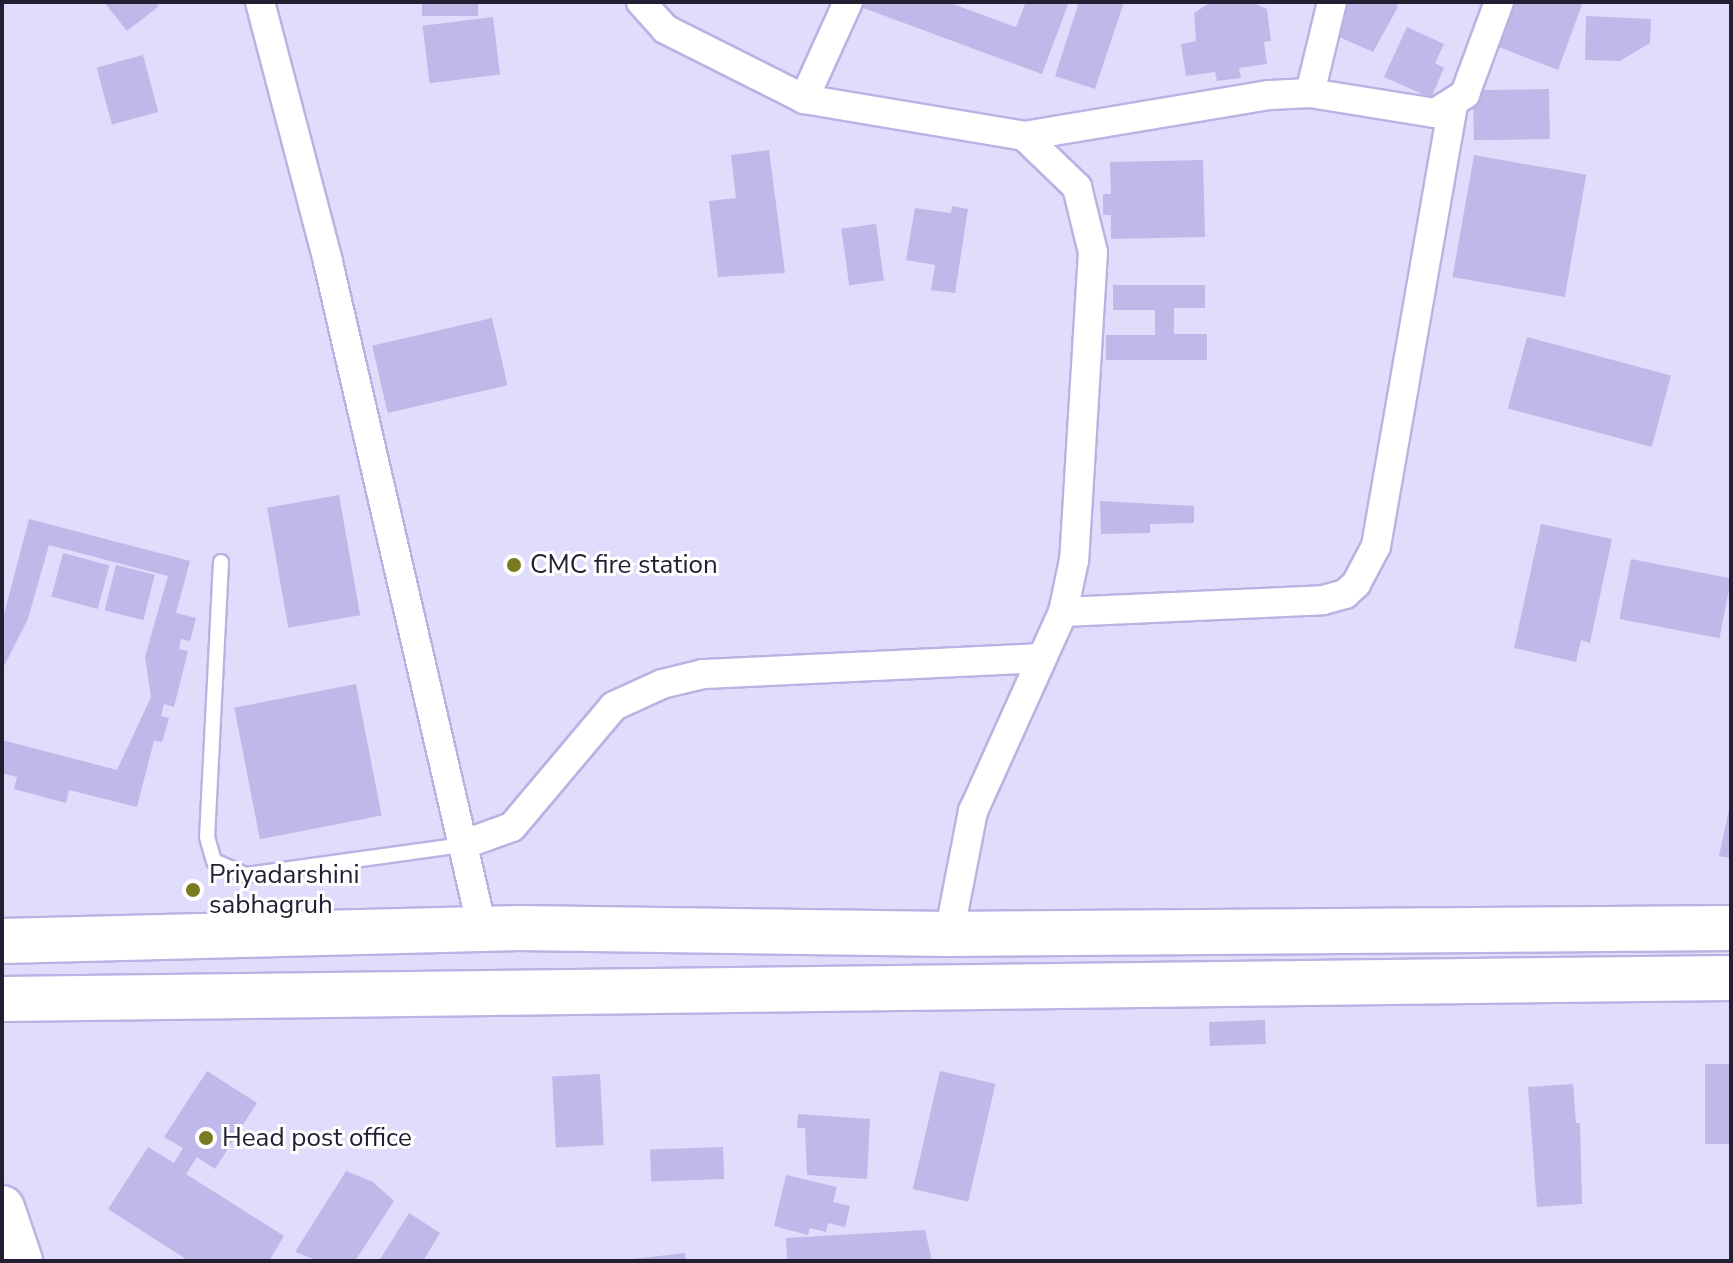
<!DOCTYPE html>
<html>
<head>
<meta charset="utf-8">
<style>
	body { margin:0 }
	#map { position:relative; width:1733px; height:1263px; overflow:hidden; background:#dfddfb; font-family:"Nunito Sans",sans-serif }
	div>[style] { position:absolute }
	[style*='--x'] { left:calc(var(--x)*1px); top:calc(var(--y)*1px); width:calc(var(--w)*1px); rotate:calc(var(--a)*1deg) }
	.building>* { inset:0; background:#beb9e9; transform-origin:0 0 }
	.roads { filter:drop-shadow(2px 0 #b8b3e3) drop-shadow(-2px 0 #b8b3e3) drop-shadow(0 2px #b8b3e3) drop-shadow(0 -2px #b8b3e3) }
	.service>* { height:14px; margin:-7px; padding:0 7px; transform-origin:7px; border-radius:7px; background:#fff }
	.minor>* { height:28px; margin:-14px; padding:0 14px; transform-origin:14px; border-radius:14px; background:#fff }
	.primary>* { height:44px; margin:-22px; padding:0 22px; transform-origin:22px; border-radius:22px; background:#fff }
	.dots>* { width:22px; height:22px; translate:-50% -50%; box-sizing:border-box; border:4px solid #fff; border-radius:50% }
	span { translate:-50% -50%; white-space:nowrap; text-align:center; line-height:1.15; -webkit-text-stroke:6px #fff; paint-order:stroke }
	.poi-label { font-size:26px; color:#221f32 }
	.left { translate:0 -50%; text-align:left }
	.frame { position:absolute; inset:0; border:4px solid #221f32; pointer-events:none }
</style>
</head>
<body>
<div id="map">
	<div class="building">
		<i style="clip-path:polygon(104px 2px,155px 2px,159px 6px,127px 31px)"></i>
		<i style="left:422px;top:2px;width:56px;height:14px"></i>
		<i style="clip-path:polygon(859px 2px,947px 2px,1016px 27px,1026px 2px,1069px 2px,1042px 74px,858px 6px)"></i>
		<i style="clip-path:polygon(1079px 2px,1124px 2px,1095px 89px,1055px 76px)"></i>
		<i style="clip-path:polygon(1211px 2px,1251px 2px,1267px 9px,1271px 41px,1264px 42px,1267px 64px,1239px 68px,1241px 78px,1217px 81px,1215px 72px,1186px 76px,1181px 44px,1196px 41px,1194px 13px)"></i>
		<i style="clip-path:polygon(1341px 2px,1395px 2px,1398px 7px,1373px 52px,1337px 36px,1343px 23px,1334px 18px)"></i>
		<i style="clip-path:polygon(1516px 2px,1583px 2px,1558px 70px,1499px 47px)"></i>
		<i style="clip-path:polygon(1586px 16px,1651px 19px,1650px 43px,1620px 61px,1585px 60px)"></i>
		<i style="left:493px;top:17px;width:58px;height:71px;rotate:83deg"></i>
		<i style="clip-path:polygon(1407px 27px,1444px 44px,1435px 63px,1444px 68px,1431px 98px,1384px 77px)"></i>
		<i style="left:143px;top:55px;width:59px;height:48px;rotate:75deg"></i>
		<i style="left:1549px;top:89px;width:50px;height:76px;rotate:89deg"></i>
		<i style="clip-path:polygon(769px 150px,785px 273px,718px 277px,709px 201px,736px 198px,731px 155px)"></i>
		<i style="left:1474px;top:155px;width:114px;height:124px;rotate:10deg"></i>
		<i style="clip-path:polygon(1203px 160px,1205px 237px,1111px 239px,1111px 215px,1103px 215px,1103px 194px,1111px 194px,1110px 162px)"></i>
		<i style="clip-path:polygon(952px 206px,968px 209px,955px 293px,931px 290px,935px 265px,906px 260px,915px 208px,951px 213px)"></i>
		<i style="left:876px;top:224px;width:57px;height:35px;rotate:82deg"></i>
		<i style="clip-path:polygon(1113px 285px,1205px 285px,1205px 308px,1174px 308px,1174px 334px,1207px 334px,1207px 360px,1106px 360px,1106px 335px,1155px 335px,1155px 310px,1113px 310px)"></i>
		<i style="left:492px;top:318px;width:69px;height:123px;rotate:77deg"></i>
		<i style="left:1527px;top:337px;width:149px;height:74px;rotate:15deg"></i>
		<i style="left:339px;top:495px;width:122px;height:73px;rotate:80deg"></i>
		<i style="clip-path:polygon(1100px 501px,1194px 506px,1194px 523px,1150px 524px,1150px 533px,1101px 534px)"></i>
		<i style="clip-path:polygon(29px 519px,190px 561px,176px 613px,196px 618px,190px 641px,181px 639px,179px 649px,188px 651px,174px 707px,164px 704px,161px 716px,169px 718px,162px 742px,154px 741px,137px 807px,69px 790px,66px 803px,14px 789px,17px 777px,2px 773px,2px 740px,117px 770px,151px 697px,145px 657px,168px 576px,49px 545px,28px 619px,2px 670px,2px 622px)"></i>
		<i style="clip-path:polygon(1541px 524px,1612px 539px,1590px 643px,1581px 640px,1576px 662px,1514px 648px)"></i>
		<i style="left:63px;top:553px;width:48px;height:45px;rotate:15deg"></i>
		<i style="left:1631px;top:559px;width:102px;height:61px;rotate:11deg"></i>
		<i style="left:116px;top:565px;width:40px;height:47px;rotate:14deg"></i>
		<i style="left:356px;top:684px;width:134px;height:124px;rotate:79deg"></i>
		<i style="clip-path:polygon(1730px 805px,1731px 805px,1731px 858px,1719px 856px)"></i>
		<i style="left:1265px;top:1020px;width:24px;height:56px;rotate:88deg"></i>
		<i style="left:1731px;top:1064px;width:80px;height:26px;rotate:90deg"></i>
		<i style="clip-path:polygon(207px 1071px,257px 1103px,215px 1169px,197px 1157px,186px 1174px,284px 1236px,269px 1261px,189px 1261px,108px 1209px,148px 1147px,174px 1163px,183px 1148px,164px 1137px)"></i>
		<i style="left:940px;top:1071px;width:57px;height:121px;rotate:13deg"></i>
		<i style="left:600px;top:1074px;width:71px;height:48px;rotate:87deg"></i>
		<i style="clip-path:polygon(1573px 1084px,1576px 1123px,1580px 1123px,1582px 1204px,1537px 1207px,1528px 1087px)"></i>
		<i style="clip-path:polygon(798px 1114px,870px 1119px,867px 1179px,807px 1175px,805px 1128px,797px 1128px)"></i>
		<i style="left:723px;top:1147px;width:32px;height:73px;rotate:88deg"></i>
		<i style="clip-path:polygon(346px 1171px,373px 1182px,394px 1201px,355px 1261px,319px 1261px,295px 1252px)"></i>
		<i style="clip-path:polygon(786px 1175px,837px 1187px,833px 1202px,850px 1206px,845px 1227px,828px 1223px,826px 1232px,810px 1228px,808px 1235px,774px 1226px)"></i>
		<i style="clip-path:polygon(409px 1213px,440px 1233px,423px 1261px,379px 1261px)"></i>
		<i style="clip-path:polygon(925px 1230px,932px 1261px,787px 1261px,786px 1238px)"></i>
		<i style="clip-path:polygon(685px 1253px,686px 1261px,633px 1261px,633px 1259px)"></i>
	</div>
	<div class="roads">
		<div class="service">
			<i style="--x:221;--y:562;--w:275;--a:92.9"></i>
			<i style="--x:207;--y:837;--w:25;--a:74"></i>
			<i style="--x:214;--y:861;--w:35;--a:24"></i>
			<i style="--x:246;--y:875;--w:218;--a:-7.9"></i>
		</div>
		<div class="minor">
			<i style="--x:260;--y:2;--w:269;--a:75.3"></i>
			<i style="--x:328;--y:262;--w:684;--a:76.98"></i>
			<i style="--x:641;--y:2;--w:36;--a:48"></i>
			<i style="--x:665;--y:29;--w:156;--a:26.7"></i>
			<i style="--x:804;--y:99;--w:223;--a:9.5"></i>
			<i style="--x:1024;--y:136;--w:74;--a:43.9"></i>
			<i style="--x:1077;--y:187;--w:67;--a:76.2"></i>
			<i style="--x:1093;--y:252;--w:309;--a:93.5"></i>
			<i style="--x:1074;--y:560;--w:53;--a:101.9"></i>
			<i style="--x:1063;--y:612;--w:218;--a:114.3"></i>
			<i style="--x:973;--y:811;--w:125;--a:101"></i>
			<i style="--x:1310;--y:93;--w:94;--a:-76.4"></i>
			<i style="--x:804;--y:99;--w:107;--a:-65.6"></i>
			<i style="--x:1024;--y:136;--w:249;--a:-9.5"></i>
			<i style="--x:1270;--y:95;--w:40;--a:-2.9"></i>
			<i style="--x:1310;--y:93;--w:127;--a:9.1"></i>
			<i style="--x:1435;--y:113;--w:36;--a:-32"></i>
			<i style="--x:1465;--y:94;--w:98;--a:-69.7"></i>
			<i style="--x:1063;--y:612;--w:260;--a:-2.6"></i>
			<i style="--x:1323;--y:600;--w:23;--a:-15"></i>
			<i style="--x:1345;--y:594;--w:15;--a:-42"></i>
			<i style="--x:1356;--y:584;--w:43;--a:-62.2"></i>
			<i style="--x:1376;--y:546;--w:449;--a:-80.1"></i>
			<i style="--x:462;--y:845;--w:53;--a:-19.8"></i>
			<i style="--x:512;--y:827;--w:158;--a:-49.9"></i>
			<i style="--x:614;--y:706;--w:53;--a:-24.6"></i>
			<i style="--x:662;--y:684;--w:42;--a:-13.7"></i>
			<i style="--x:703;--y:674;--w:337;--a:-2.7"></i>
		</div>
		<div class="primary">
			<i style="--x:2;--y:941;--w:517;--a:-1.44"></i>
			<i style="--x:519;--y:928;--w:430;--a:0.8"></i>
			<i style="--x:949;--y:934;--w:782;--a:-0.44"></i>
			<i style="--x:2;--y:999;--w:1729;--a:-0.7"></i>
			<i style="--x:2;--y:1208;--w:56;--a:71.2"></i>
		</div>
	</div>
	<div class="dots">
		<i style="left:514px;top:565px;background:#7a7a21"></i>
		<i style="left:193px;top:890px;background:#7a7a21"></i>
		<i style="left:206px;top:1138px;background:#7a7a21"></i>
	</div>
	<div class="poi-label">
		<span class="left" style="left:530px;top:565px">CMC fire station</span>
		<span class="left" style="left:209px;top:890px">Priyadarshini<br>sabhagruh</span>
		<span class="left" style="left:222px;top:1138px">Head post office</span>
	</div>
	<div class="frame"></div>
</div>
</body>
</html>
